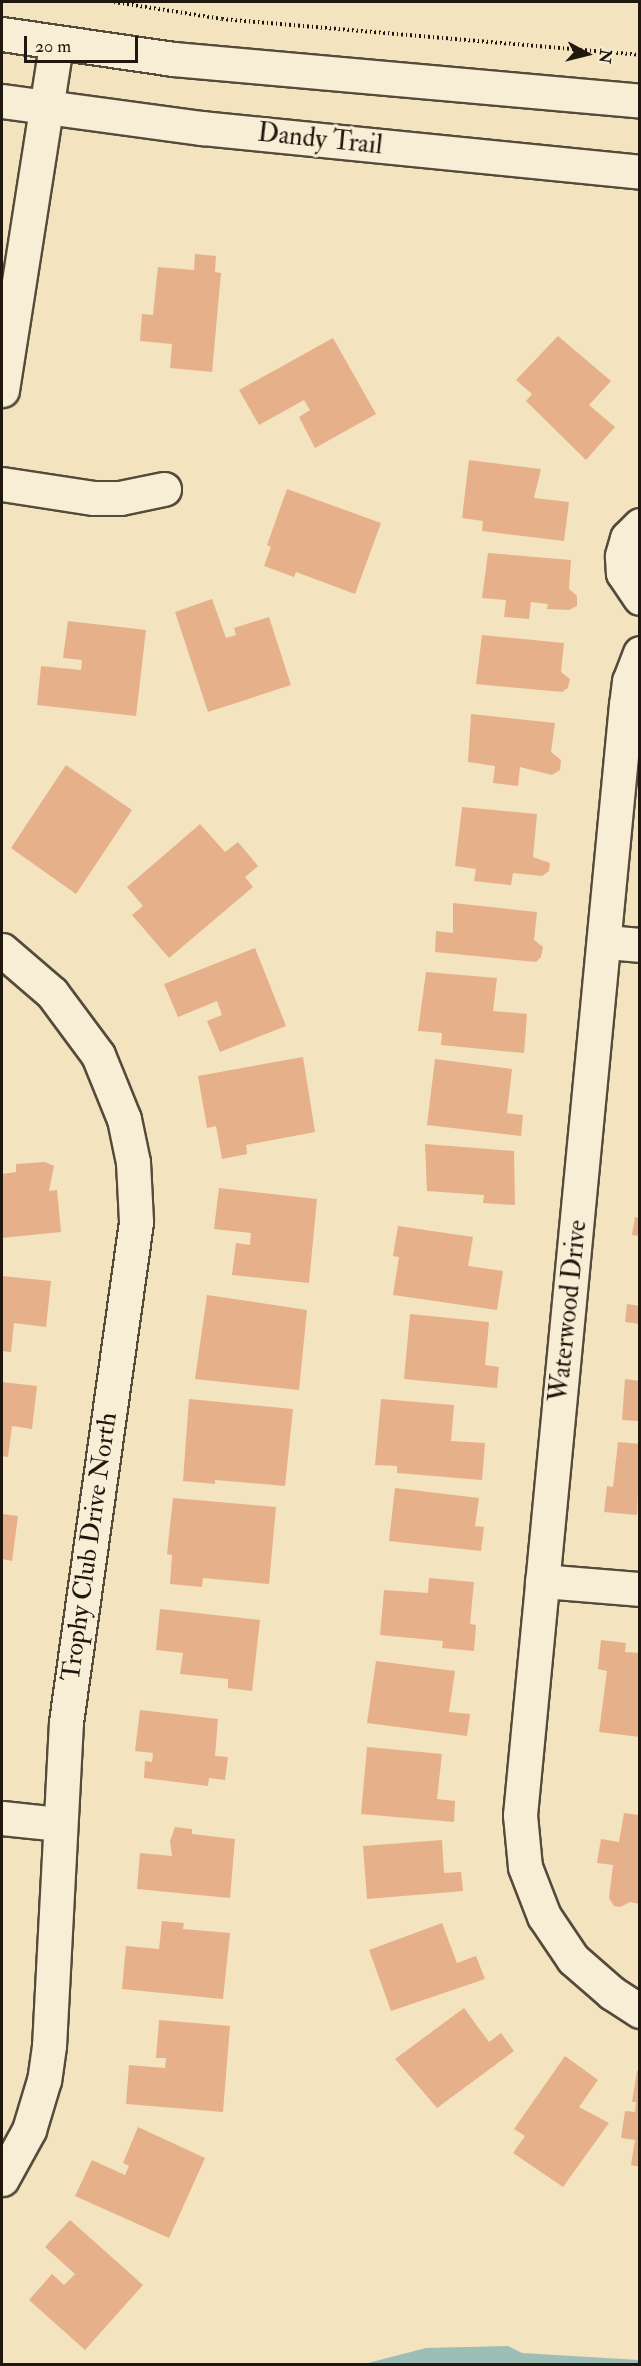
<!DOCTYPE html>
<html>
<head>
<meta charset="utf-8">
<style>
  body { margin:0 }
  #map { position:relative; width:641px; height:2366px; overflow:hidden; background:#f4e3bf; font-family:"IM FELL Double Pica",serif }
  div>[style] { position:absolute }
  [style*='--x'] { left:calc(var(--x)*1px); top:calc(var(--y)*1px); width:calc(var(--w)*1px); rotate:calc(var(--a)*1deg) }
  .water>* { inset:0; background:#9cbeb6 }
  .building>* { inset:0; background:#e6b08b }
  .path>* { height:4px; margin-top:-2px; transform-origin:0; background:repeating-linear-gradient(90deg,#20180f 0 1.5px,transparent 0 4.5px) }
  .roads { filter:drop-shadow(2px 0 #554b3b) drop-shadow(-2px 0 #554b3b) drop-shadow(0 2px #554b3b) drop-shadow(0 -2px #554b3b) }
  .minor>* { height:33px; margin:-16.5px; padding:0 16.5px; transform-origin:16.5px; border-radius:16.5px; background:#f8edd5 }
  .secondary>* { height:33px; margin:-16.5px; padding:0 16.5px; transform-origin:16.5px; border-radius:16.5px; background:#f8edd5 }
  span { translate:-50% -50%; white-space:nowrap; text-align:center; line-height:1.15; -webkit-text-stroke:6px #f8edd5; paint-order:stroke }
  .street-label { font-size:26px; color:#20180f }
  .frame { position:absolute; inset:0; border:3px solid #20180f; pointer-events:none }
  .north { position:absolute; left:557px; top:24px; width:60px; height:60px; -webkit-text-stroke:4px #f8edd5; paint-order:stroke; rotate:97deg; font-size:16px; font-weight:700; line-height:24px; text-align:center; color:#20180f }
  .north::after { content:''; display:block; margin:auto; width:21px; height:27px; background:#20180f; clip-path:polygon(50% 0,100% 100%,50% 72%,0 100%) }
  .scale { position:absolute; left:24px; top:36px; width:114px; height:27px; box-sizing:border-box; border:3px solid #20180f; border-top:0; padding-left:8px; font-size:18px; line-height:21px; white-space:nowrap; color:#20180f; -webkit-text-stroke:4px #f8edd5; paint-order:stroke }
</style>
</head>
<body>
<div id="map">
  <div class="water">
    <i style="clip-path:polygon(508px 2346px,522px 2353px,639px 2360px,639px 2364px,364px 2364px,426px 2348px)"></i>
  </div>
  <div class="building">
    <i style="clip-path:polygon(195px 254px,216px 256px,215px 272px,221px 273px,212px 372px,170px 368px,172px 344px,140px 341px,142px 314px,153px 315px,158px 267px,194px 270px)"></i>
    <i style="clip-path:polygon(558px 336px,611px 381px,589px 405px,615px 427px,586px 460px,526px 401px,532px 394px,516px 380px)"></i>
    <i style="clip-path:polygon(333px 338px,376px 414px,315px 448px,299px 417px,310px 410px,304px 400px,259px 425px,239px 390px)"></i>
    <i style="clip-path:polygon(469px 460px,541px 469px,534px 498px,569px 502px,564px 541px,482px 531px,483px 521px,462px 518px)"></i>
    <i style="clip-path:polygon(287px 489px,381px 523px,355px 594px,296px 572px,294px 577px,264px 566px,271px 547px,267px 545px)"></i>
    <i style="clip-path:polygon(488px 553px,571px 560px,569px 589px,577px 596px,577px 606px,569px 610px,547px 609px,548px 604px,531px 602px,529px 619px,504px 617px,506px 600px,482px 598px)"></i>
    <i style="clip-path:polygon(212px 599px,226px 638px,236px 635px,234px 628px,269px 617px,291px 685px,208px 712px,175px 612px)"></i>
    <i style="clip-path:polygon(68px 621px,146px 630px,136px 716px,37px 705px,41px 666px,81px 670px,82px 660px,63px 658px)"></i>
    <i style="clip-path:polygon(482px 635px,564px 643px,561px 672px,570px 679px,568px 688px,562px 692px,476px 684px)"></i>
    <i style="clip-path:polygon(471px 714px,555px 723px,551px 752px,561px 760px,560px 770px,552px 775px,520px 767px,518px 786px,493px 783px,495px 766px,468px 762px)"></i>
    <i style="clip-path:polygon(66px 765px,132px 810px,76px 894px,11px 848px)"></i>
    <i style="clip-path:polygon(462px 807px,537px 814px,533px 857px,550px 863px,549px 871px,542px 876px,513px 873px,511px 885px,474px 881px,476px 869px,455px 866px)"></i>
    <i style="clip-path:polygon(200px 824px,225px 852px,238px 842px,258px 866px,245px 877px,253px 887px,169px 958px,132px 915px,143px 906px,127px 887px)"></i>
    <i style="clip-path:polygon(453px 903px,537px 912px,534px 940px,543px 947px,541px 957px,536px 962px,435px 952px,436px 931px,453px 933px)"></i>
    <i style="clip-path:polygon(255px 948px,286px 1026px,220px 1052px,207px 1021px,222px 1015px,217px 1001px,178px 1017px,164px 984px)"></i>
    <i style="clip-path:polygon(426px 972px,497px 978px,493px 1011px,527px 1014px,524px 1053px,441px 1045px,442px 1033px,418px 1031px)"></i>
    <i style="clip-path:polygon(303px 1057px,315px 1132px,246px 1145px,247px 1154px,222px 1159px,216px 1126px,207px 1128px,198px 1076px)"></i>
    <i style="clip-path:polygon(435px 1059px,512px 1069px,507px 1113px,523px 1115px,521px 1136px,427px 1125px)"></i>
    <i style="clip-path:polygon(425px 1144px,514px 1151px,515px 1205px,483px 1203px,484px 1195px,427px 1191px)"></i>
    <i style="clip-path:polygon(45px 1162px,54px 1166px,49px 1191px,57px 1190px,61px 1232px,2px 1238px,2px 1174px,16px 1172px,16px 1164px)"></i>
    <i style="clip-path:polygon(219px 1188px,317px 1199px,309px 1283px,232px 1275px,236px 1243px,250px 1245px,251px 1233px,214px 1229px)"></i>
    <i style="clip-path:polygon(635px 1217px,640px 1218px,640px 1236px,632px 1235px)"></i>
    <i style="clip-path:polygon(398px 1226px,473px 1237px,468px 1266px,503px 1271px,497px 1310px,393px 1295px,399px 1257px,393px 1256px)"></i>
    <i style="clip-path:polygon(2px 1276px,51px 1281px,46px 1327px,14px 1323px,11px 1352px,2px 1351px)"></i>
    <i style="clip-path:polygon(207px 1295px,307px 1310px,299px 1390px,195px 1379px)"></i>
    <i style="clip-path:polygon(627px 1304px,640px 1306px,640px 1324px,625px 1322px)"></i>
    <i style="clip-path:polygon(410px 1314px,489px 1322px,485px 1365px,499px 1367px,497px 1388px,404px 1379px)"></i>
    <i style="clip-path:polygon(625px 1379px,640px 1381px,640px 1421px,622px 1420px)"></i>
    <i style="clip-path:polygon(2px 1382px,37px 1386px,32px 1429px,12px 1426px,8px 1457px,2px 1456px)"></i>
    <i style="clip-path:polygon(189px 1399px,293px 1409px,285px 1486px,215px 1480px,215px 1484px,183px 1481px)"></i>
    <i style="clip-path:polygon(381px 1399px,454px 1405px,451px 1441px,485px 1443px,482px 1480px,397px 1473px,397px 1466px,375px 1465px)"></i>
    <i style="clip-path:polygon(618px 1442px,640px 1444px,637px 1515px,604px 1512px,607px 1486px,613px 1487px)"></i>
    <i style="clip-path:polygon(395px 1488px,479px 1498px,475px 1526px,484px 1527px,481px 1551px,389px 1541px)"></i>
    <i style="clip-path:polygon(173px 1498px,276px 1507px,269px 1584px,203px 1578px,202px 1587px,170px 1584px,172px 1555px,167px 1554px)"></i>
    <i style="clip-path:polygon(2px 1514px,18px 1516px,12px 1561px,2px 1559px)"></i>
    <i style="clip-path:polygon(429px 1578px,474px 1582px,470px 1624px,476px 1625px,474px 1651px,442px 1648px,443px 1641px,380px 1635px,384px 1590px,428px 1593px)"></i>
    <i style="clip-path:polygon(160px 1609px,260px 1620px,252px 1691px,228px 1688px,228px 1679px,180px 1674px,183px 1653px,156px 1650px)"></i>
    <i style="clip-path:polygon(601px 1640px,626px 1643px,625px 1652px,640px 1653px,640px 1737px,599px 1732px,607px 1671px,598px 1669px)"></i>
    <i style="clip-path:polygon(376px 1661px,455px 1671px,449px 1712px,470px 1714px,467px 1736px,367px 1723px)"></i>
    <i style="clip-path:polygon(140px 1710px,218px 1719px,215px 1756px,228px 1757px,225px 1780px,209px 1778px,208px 1786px,144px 1778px,145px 1761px,152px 1762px,153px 1753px,135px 1751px)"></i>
    <i style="clip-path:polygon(367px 1747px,442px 1754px,437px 1799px,455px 1801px,454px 1822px,361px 1814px)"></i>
    <i style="clip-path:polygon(624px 1813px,640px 1815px,640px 1904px,630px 1902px,620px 1907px,614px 1906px,609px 1898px,613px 1865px,597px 1863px,601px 1839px,619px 1842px)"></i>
    <i style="clip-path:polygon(175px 1827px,192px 1829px,192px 1834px,235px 1839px,230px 1898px,137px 1889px,140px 1853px,172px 1856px,170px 1841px)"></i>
    <i style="clip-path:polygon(442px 1840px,444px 1873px,461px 1872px,463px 1891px,367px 1899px,363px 1846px)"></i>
    <i style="clip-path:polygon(162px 1921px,184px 1923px,183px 1929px,230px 1933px,223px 1999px,122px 1989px,126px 1946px,159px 1949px)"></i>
    <i style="clip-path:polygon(442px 1923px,457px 1963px,476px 1956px,485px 1979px,391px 2011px,369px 1950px)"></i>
    <i style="clip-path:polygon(464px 2008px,489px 2042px,501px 2033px,514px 2051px,437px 2108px,395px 2059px)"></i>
    <i style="clip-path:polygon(159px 2020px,230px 2026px,223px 2112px,126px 2104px,129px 2065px,165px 2068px,166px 2058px,156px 2058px)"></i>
    <i style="clip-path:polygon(565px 2056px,598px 2080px,579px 2107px,609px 2123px,563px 2187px,513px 2153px,525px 2136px,514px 2129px)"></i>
    <i style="clip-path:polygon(637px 2071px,640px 2071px,640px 2167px,631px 2165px,635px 2140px,621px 2138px,625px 2111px,635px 2112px,636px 2102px,632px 2102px)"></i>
    <i style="clip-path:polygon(138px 2127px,205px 2158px,169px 2238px,75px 2196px,92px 2160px,125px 2175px,129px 2166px,123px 2163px)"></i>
    <i style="clip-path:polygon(70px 2220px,143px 2285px,85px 2350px,29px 2300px,52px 2274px,64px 2285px,75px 2274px,45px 2247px)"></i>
  </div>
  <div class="path">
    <i style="--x:114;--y:2;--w:109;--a:8.9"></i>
    <i style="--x:222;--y:19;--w:420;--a:4.9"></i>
  </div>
  <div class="roads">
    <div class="minor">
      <i style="--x:2;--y:390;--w:349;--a:-81.1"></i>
      <i style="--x:2;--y:484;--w:93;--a:8.7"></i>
      <i style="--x:94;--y:498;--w:26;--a:0"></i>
      <i style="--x:120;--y:498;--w:45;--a:-11.6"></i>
      <i style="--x:640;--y:525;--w:18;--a:135"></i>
      <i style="--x:627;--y:538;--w:19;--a:106"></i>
      <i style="--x:622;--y:556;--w:17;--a:87"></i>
      <i style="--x:623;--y:573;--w:30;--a:56"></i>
      <i style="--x:640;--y:653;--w:30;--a:111"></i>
      <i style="--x:629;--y:681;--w:23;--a:97"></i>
      <i style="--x:626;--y:704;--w:1116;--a:95.45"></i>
      <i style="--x:520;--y:1815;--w:52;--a:84.5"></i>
      <i style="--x:525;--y:1867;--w:53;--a:68.8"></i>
      <i style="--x:544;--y:1916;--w:52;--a:56"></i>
      <i style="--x:573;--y:1959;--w:52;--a:41.1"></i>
      <i style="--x:612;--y:1993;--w:33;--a:33"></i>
      <i style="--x:606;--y:942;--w:34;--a:5"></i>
      <i style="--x:2;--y:950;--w:66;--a:40.7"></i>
      <i style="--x:52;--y:993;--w:77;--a:53.4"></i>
      <i style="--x:98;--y:1055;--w:69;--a:67.9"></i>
      <i style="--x:124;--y:1119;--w:44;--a:78.2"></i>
      <i style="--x:133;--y:1162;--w:60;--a:87.1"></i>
      <i style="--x:136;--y:1222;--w:505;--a:97.97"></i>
      <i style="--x:66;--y:1722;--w:324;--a:93"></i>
      <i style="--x:49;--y:2046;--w:34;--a:98"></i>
      <i style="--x:44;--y:2080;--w:52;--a:106.7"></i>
      <i style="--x:29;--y:2130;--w:56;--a:118.9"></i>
      <i style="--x:542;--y:1581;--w:98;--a:4.7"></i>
      <i style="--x:2;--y:1818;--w:56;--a:6.1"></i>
    </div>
    <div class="secondary">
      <i style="--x:2;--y:34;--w:173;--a:8.3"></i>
      <i style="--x:173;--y:59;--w:469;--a:5.1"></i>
      <i style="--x:2;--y:101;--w:202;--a:7.7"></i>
      <i style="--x:202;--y:128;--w:440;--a:5.7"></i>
    </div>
  </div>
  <div class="street-label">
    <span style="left:320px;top:140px;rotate:6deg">Dandy Trail</span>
    <span style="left:569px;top:1311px;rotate:-84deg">Waterwood Drive</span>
    <span style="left:90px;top:1547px;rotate:-82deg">Trophy Club Drive North</span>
  </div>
  <div class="frame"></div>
  <div class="north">N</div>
  <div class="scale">20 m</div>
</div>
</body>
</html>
